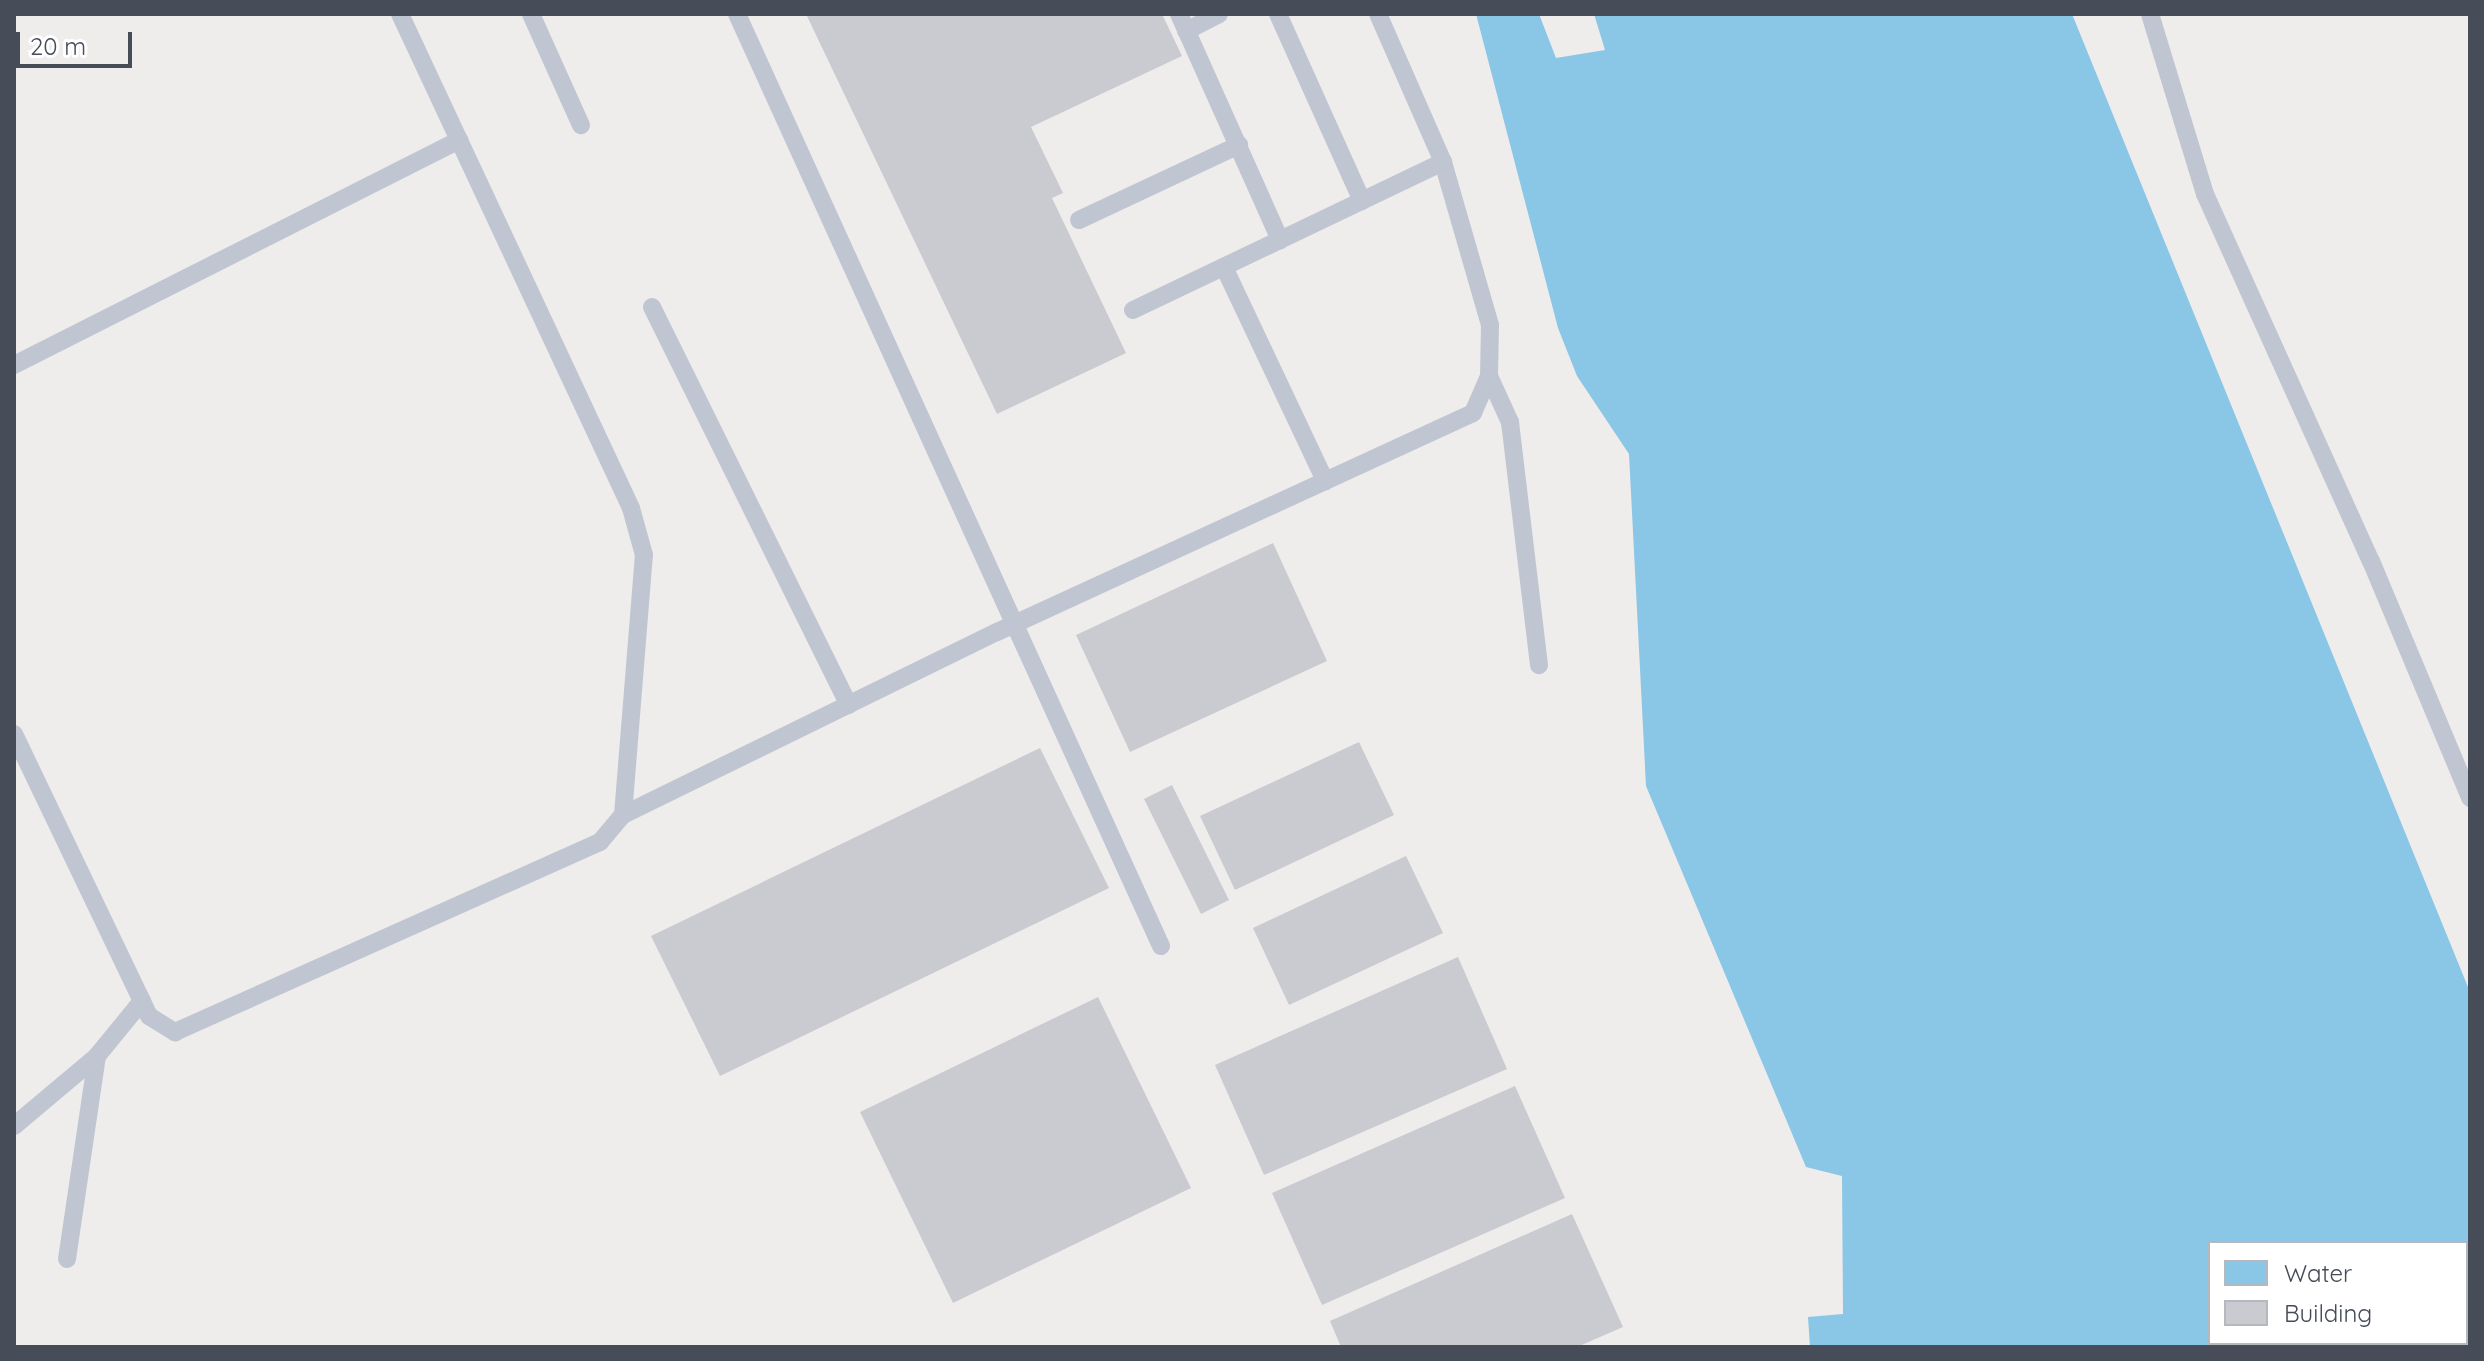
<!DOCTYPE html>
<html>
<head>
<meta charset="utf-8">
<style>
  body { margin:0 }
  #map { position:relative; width:2484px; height:1361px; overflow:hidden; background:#efecec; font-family:Quicksand,sans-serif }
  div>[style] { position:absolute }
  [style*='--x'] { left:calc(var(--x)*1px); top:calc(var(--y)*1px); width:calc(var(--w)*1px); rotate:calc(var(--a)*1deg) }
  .water>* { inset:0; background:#8ac6e6 }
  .building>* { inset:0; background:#cacad1 }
  .lane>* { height:18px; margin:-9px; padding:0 9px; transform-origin:9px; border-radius:9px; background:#c0c6d1 }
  span { translate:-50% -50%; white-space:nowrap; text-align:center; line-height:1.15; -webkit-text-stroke:7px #fff; paint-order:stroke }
  .frame { position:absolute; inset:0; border:16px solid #464d58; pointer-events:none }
  .legend { position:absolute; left:2208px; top:1241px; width:260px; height:104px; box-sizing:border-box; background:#fff; border:2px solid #b5b8bc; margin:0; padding:10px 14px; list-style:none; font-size:24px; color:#464d58 }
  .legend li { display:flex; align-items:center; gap:16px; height:40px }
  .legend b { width:40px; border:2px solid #b5b8bc }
  .scale { position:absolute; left:16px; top:32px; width:116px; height:36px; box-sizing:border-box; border:4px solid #464d58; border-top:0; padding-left:10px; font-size:24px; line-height:28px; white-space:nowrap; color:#464d58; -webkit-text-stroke:6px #fff; paint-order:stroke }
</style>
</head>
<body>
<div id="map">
  <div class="water">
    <i style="clip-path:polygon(evenodd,1476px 14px,1539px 14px,1556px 58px,1605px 50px,1594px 14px,2072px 14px,2470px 992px,2470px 1347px,1810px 1347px,1808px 1317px,1843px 1314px,1842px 1176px,1806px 1167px,1646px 786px,1629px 454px,1577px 376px,1558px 328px,1476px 14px,2210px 1243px,2466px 1243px,2466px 1343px,2210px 1343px,2210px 1243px)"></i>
  </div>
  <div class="building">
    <i style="clip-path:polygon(806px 14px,1162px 14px,1182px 56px,1031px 127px,1063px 193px,1052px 198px,1126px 353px,997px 414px)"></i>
    <i style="clip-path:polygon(1273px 543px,1327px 661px,1130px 752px,1076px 635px)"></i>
    <i style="clip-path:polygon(1359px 742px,1394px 815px,1235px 890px,1200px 816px)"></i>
    <i style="clip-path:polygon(1040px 748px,1109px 888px,720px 1076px,651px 936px)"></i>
    <i style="clip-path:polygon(1172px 785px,1229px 900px,1201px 914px,1144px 799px)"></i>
    <i style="clip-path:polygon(1406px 856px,1443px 933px,1289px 1005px,1253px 928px)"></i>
    <i style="clip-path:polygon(1458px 957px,1507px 1069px,1264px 1175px,1215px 1065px)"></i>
    <i style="clip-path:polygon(1098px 997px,1191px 1188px,953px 1303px,860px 1112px)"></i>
    <i style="clip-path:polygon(1515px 1086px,1565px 1198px,1322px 1305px,1272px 1193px)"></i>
    <i style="clip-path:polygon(1572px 1214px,1623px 1327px,1577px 1347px,1341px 1347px,1330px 1321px)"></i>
  </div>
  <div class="lane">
    <i style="--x:531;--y:14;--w:122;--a:65.8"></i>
    <i style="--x:737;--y:14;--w:1024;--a:65.54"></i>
    <i style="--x:1179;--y:14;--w:248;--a:65.9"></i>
    <i style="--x:1280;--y:240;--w:181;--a:-25.6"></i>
    <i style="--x:1278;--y:14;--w:205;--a:65.8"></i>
    <i style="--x:2150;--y:14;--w:188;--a:73"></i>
    <i style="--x:2205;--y:194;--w:403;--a:65.7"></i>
    <i style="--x:2371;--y:561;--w:257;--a:67.3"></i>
    <i style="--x:1186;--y:31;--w:37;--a:-27"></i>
    <i style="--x:1079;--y:220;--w:177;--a:-25.1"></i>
    <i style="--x:1224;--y:267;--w:237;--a:64.7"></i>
    <i style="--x:652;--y:307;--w:444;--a:63.7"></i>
    <i style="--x:1133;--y:310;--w:163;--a:-25.5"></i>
    <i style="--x:14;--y:365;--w:499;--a:-26.8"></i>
    <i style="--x:1489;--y:376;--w:51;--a:65.5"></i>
    <i style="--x:1510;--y:422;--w:245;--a:83.2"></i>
    <i style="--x:14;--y:734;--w:313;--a:64.4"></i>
    <i style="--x:149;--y:1016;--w:31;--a:32"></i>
    <i style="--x:175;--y:1032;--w:466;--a:-24.1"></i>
    <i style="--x:600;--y:842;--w:35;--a:-50"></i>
    <i style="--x:623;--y:815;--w:261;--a:-85.4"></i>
    <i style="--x:644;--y:555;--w:49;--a:-105.5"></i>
    <i style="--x:631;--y:508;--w:545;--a:-115.06"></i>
    <i style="--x:623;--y:815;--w:416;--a:-26.1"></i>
    <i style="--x:997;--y:632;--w:524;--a:-24.71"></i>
    <i style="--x:1473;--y:413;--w:40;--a:-66.6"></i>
    <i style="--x:1489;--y:376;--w:51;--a:-88.9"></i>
    <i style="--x:1490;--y:325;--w:170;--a:-106.1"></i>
    <i style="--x:1443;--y:162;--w:162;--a:-113.7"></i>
    <i style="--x:14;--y:1126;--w:109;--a:-40.1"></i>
    <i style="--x:97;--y:1056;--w:71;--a:-50.7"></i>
    <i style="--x:67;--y:1259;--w:205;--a:-81.6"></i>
  </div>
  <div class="frame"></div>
  <ul class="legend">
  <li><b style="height:22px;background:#8ac6e6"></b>Water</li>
  <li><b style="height:22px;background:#cacad1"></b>Building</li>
  </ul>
  <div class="scale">20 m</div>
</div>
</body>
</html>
